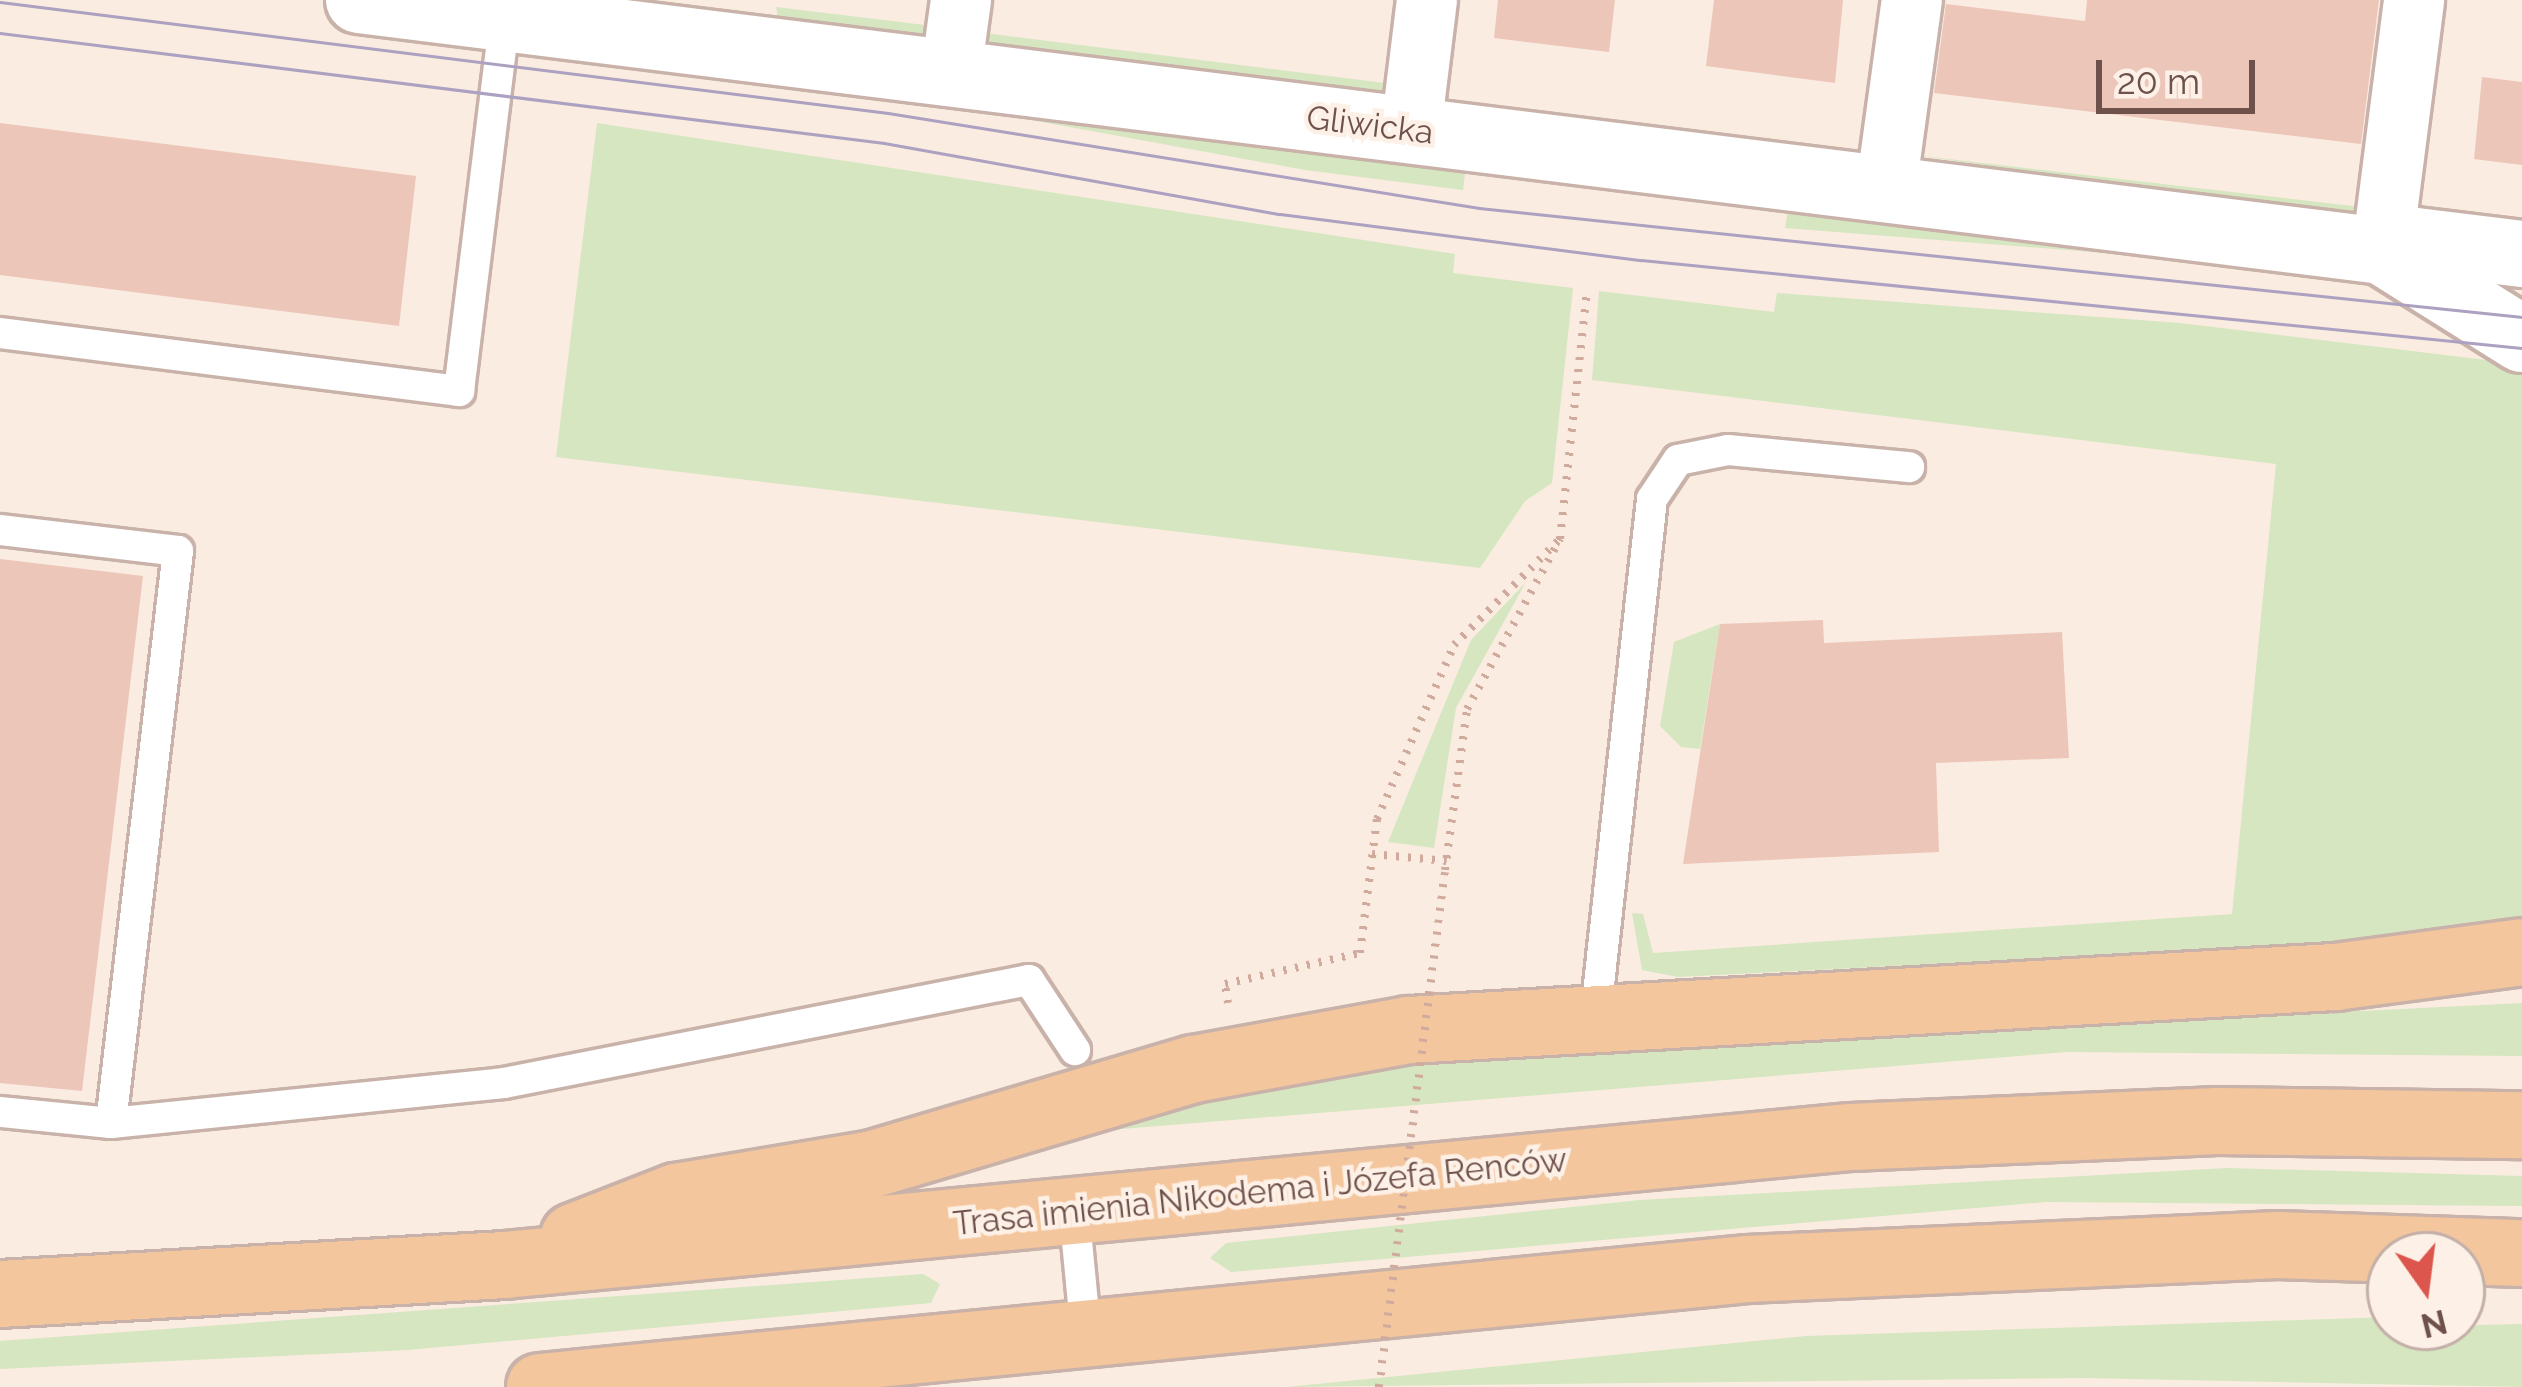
<!DOCTYPE html>
<html>
<head>
<meta charset="utf-8">
<style>
  body { margin:0 }
  #map { position:relative; width:2522px; height:1387px; overflow:hidden; background:#faece0; font-family:Raleway,sans-serif }
  div>[style] { position:absolute }
  [style*='--x'] { left:calc(var(--x)*1px); top:calc(var(--y)*1px); width:calc(var(--w)*1px); rotate:calc(var(--a)*1deg) }
  .green>* { inset:0; background:#d5e6c0 }
  .building>* { inset:0; background:#edc6ba }
  .path>* { height:8px; margin-top:-4px; transform-origin:0; background:repeating-linear-gradient(90deg,#d1aa9e 0 3px,transparent 0 12px) }
  .roads { filter:drop-shadow(3px 0 #c9b2a9) drop-shadow(-3px 0 #c9b2a9) drop-shadow(0 3px #c9b2a9) drop-shadow(0 -3px #c9b2a9) }
  .lane>* { height:30px; margin:-15px; padding:0 15px; transform-origin:15px; border-radius:15px; background:#fff }
  .street>* { height:60px; margin:-30px; padding:0 30px; transform-origin:30px; border-radius:30px; background:#fff }
  .secondary>* { height:66px; margin:-33px; padding:0 33px; transform-origin:33px; border-radius:33px; background:#fff }
  .primary>* { height:66px; margin:-33px; padding:0 33px; transform-origin:33px; border-radius:33px; background:#f4c69d }
  .tram>* { height:3px; margin:-1.5px; padding:0 1.5px; transform-origin:1.5px; border-radius:1.5px; background:#ada1c1 }
  .path-bridge>* { height:8px; margin-top:-4px; transform-origin:0; background:repeating-linear-gradient(90deg,#d1aa9e 0 3px,transparent 0 12px) }
  span { translate:-50% -50%; white-space:nowrap; text-align:center; line-height:1.15; -webkit-text-stroke:9px #fdf0e6; paint-order:stroke }
  .street-label { font-size:33px; color:#6e514a }
  .north { position:absolute; left:2366px; top:1231px; width:120px; height:120px; box-sizing:border-box; background:#fdf0e6; border:3px solid #c4b0a8; border-radius:50%; rotate:166deg; font-size:33px; font-weight:700; line-height:48px; text-align:center; color:#6e514a }
  .north::after { content:''; display:block; margin:auto; width:42px; height:54px; background:#dc564d; clip-path:polygon(50% 0,100% 100%,50% 72%,0 100%) }
  .scale { position:absolute; left:2096px; top:60px; width:159px; height:54px; box-sizing:border-box; border:6px solid #6e514a; border-top:0; padding-left:15px; font-size:36px; line-height:42px; white-space:nowrap; color:#6e514a; -webkit-text-stroke:9px #fdf0e6; paint-order:stroke }
</style>
</head>
<body>
<div id="map">
  <div class="green">
    <i style="clip-path:polygon(776px 7px,933px 26px,912px 40px,779px 23px)"></i>
    <i style="clip-path:polygon(977px 32px,1393px 84px,1378px 97px,993px 50px)"></i>
    <i style="clip-path:polygon(960px 107px,1466px 165px,1463px 190px,1305px 170px)"></i>
    <i style="clip-path:polygon(597px 123px,1455px 254px,1453px 273px,1573px 288px,1552px 483px,1525px 501px,1480px 568px,556px 457px)"></i>
    <i style="clip-path:polygon(1914px 155px,2361px 207px,2351px 217px)"></i>
    <i style="clip-path:polygon(1789px 205px,2182px 259px,1785px 228px)"></i>
    <i style="clip-path:polygon(1599px 291px,1774px 312px,1777px 293px,2180px 323px,2511px 363px,2522px 371px,2522px 934px,1678px 977px,1642px 970px,1632px 913px,1643px 914px,1653px 953px,2232px 914px,2276px 464px,1592px 380px)"></i>
    <i style="clip-path:polygon(1526px 582px,1456px 708px,1434px 848px,1388px 842px,1471px 640px)"></i>
    <i style="clip-path:polygon(1720px 624px,1700px 749px,1681px 747px,1660px 726px,1674px 642px)"></i>
    <i style="clip-path:polygon(2522px 1003px,2522px 1056px,2067px 1052px,1048px 1135px,1344px 1062px)"></i>
    <i style="clip-path:polygon(2227px 1168px,2522px 1176px,2522px 1206px,2046px 1202px,1231px 1272px,1210px 1258px,1226px 1243px,1640px 1200px)"></i>
    <i style="clip-path:polygon(923px 1274px,940px 1284px,931px 1303px,408px 1350px,0 1369px,0 1341px)"></i>
    <i style="clip-path:polygon(2390px 1317px,2390px 1327px,2522px 1324px,2522px 1387px,2085px 1378px,1286px 1387px,1806px 1336px)"></i>
  </div>
  <div class="building">
    <i style="clip-path:polygon(1498px 0,1615px 0,1609px 52px,1494px 38px)"></i>
    <i style="clip-path:polygon(1714px 0,1843px 0,1835px 83px,1706px 66px)"></i>
    <i style="clip-path:polygon(2087px 0,2379px 0,2361px 144px,1934px 93px,1946px 4px,2085px 21px)"></i>
    <i style="clip-path:polygon(2482px 77px,2522px 82px,2522px 165px,2474px 159px)"></i>
    <i style="clip-path:polygon(0 123px,416px 176px,399px 326px,0 275px)"></i>
    <i style="clip-path:polygon(0 559px,143px 576px,82px 1091px,0 1083px)"></i>
    <i style="clip-path:polygon(1823px 620px,1824px 643px,2062px 632px,2069px 758px,1936px 763px,1939px 852px,1683px 864px,1720px 624px)"></i>
  </div>
  <div class="path">
    <i style="--x:1372;--y:854;--w:75;--a:5.3"></i>
    <i style="--x:1445;--y:870;--w:162;--a:-82.2"></i>
    <i style="--x:1467;--y:709;--w:194;--a:-61.3"></i>
    <i style="--x:1560;--y:539;--w:250;--a:-83.8"></i>
    <i style="--x:1228;--y:1003;--w:19;--a:-99"></i>
    <i style="--x:1225;--y:984;--w:139;--a:-12.9"></i>
    <i style="--x:1360;--y:953;--w:135;--a:-82.8"></i>
    <i style="--x:1377;--y:819;--w:190;--a:-66.1"></i>
    <i style="--x:1454;--y:645;--w:150;--a:-45"></i>
  </div>
  <div class="roads">
    <div class="lane">
      <i style="--x:0;--y:333;--w:463;--a:7.2"></i>
      <i style="--x:459;--y:391;--w:376;--a:-83"></i>
      <i style="--x:0;--y:530;--w:179;--a:6.7"></i>
      <i style="--x:178;--y:551;--w:576;--a:96.68"></i>
      <i style="--x:111;--y:1123;--w:112;--a:-174.3"></i>
      <i style="--x:1596;--y:1012;--w:516;--a:-83.77"></i>
      <i style="--x:1652;--y:499;--w:47;--a:-56.3"></i>
      <i style="--x:1678;--y:460;--w:51;--a:-11.3"></i>
      <i style="--x:1728;--y:450;--w:182;--a:5.4"></i>
      <i style="--x:111;--y:1123;--w:395;--a:-5.8"></i>
      <i style="--x:504;--y:1083;--w:535;--a:-11.1"></i>
      <i style="--x:1029;--y:980;--w:84;--a:56.7"></i>
      <i style="--x:1074;--y:1210;--w:125;--a:84.5"></i>
    </div>
    <div class="street">
      <i style="--x:951;--y:73;--w:74;--a:-82.2"></i>
      <i style="--x:1411;--y:130;--w:131;--a:-83"></i>
      <i style="--x:1886;--y:189;--w:191;--a:-82.2"></i>
      <i style="--x:2382;--y:251;--w:253;--a:-82.7"></i>
    </div>
    <div class="secondary">
      <i style="--x:359;--y:0;--w:2039;--a:7.07"></i>
      <i style="--x:2382;--y:251;--w:35;--a:-16"></i>
      <i style="--x:2416;--y:241;--w:107;--a:7"></i>
      <i style="--x:2382;--y:251;--w:165;--a:32.2"></i>
    </div>
    <div class="primary">
      <i style="--x:574;--y:1237;--w:110;--a:-21.4"></i>
      <i style="--x:676;--y:1197;--w:200;--a:-9.5"></i>
      <i style="--x:873;--y:1164;--w:335;--a:-16.5"></i>
      <i style="--x:1194;--y:1069;--w:219;--a:-10.3"></i>
      <i style="--x:1409;--y:1030;--w:928;--a:-3.28"></i>
      <i style="--x:2335;--y:977;--w:189;--a:-7.6"></i>
      <i style="--x:0;--y:1294;--w:505;--a:-3.29"></i>
      <i style="--x:504;--y:1265;--w:1353;--a:-5.43"></i>
      <i style="--x:1851;--y:1137;--w:367;--a:-2.5"></i>
      <i style="--x:2218;--y:1121;--w:304;--a:0.8"></i>
      <i style="--x:540;--y:1387;--w:1213;--a:-5.58"></i>
      <i style="--x:1747;--y:1269;--w:531;--a:-2.59"></i>
      <i style="--x:2277;--y:1245;--w:245;--a:1.9"></i>
    </div>
  </div>
  <div class="tram">
    <i style="--x:0;--y:2;--w:895;--a:7.13"></i>
    <i style="--x:888;--y:113;--w:599;--a:9.13"></i>
    <i style="--x:1479;--y:208;--w:1049;--a:5.97"></i>
    <i style="--x:0;--y:33;--w:891;--a:7.09"></i>
    <i style="--x:884;--y:143;--w:402;--a:10.2"></i>
    <i style="--x:1280;--y:214;--w:364;--a:7.3"></i>
    <i style="--x:1641;--y:260;--w:885;--a:5.7"></i>
  </div>
  <div class="path-bridge">
    <i style="--x:1379;--y:1387;--w:521;--a:-82.72"></i>
  </div>
  <div class="street-label">
    <span style="left:1370px;top:125px;rotate:7deg">Gliwicka</span>
    <span style="left:1260px;top:1192px;rotate:-6deg">Trasa imienia Nikodema i Józefa Renców</span>
  </div>
  <div class="north">N</div>
  <div class="scale">20 m</div>
</div>
</body>
</html>
